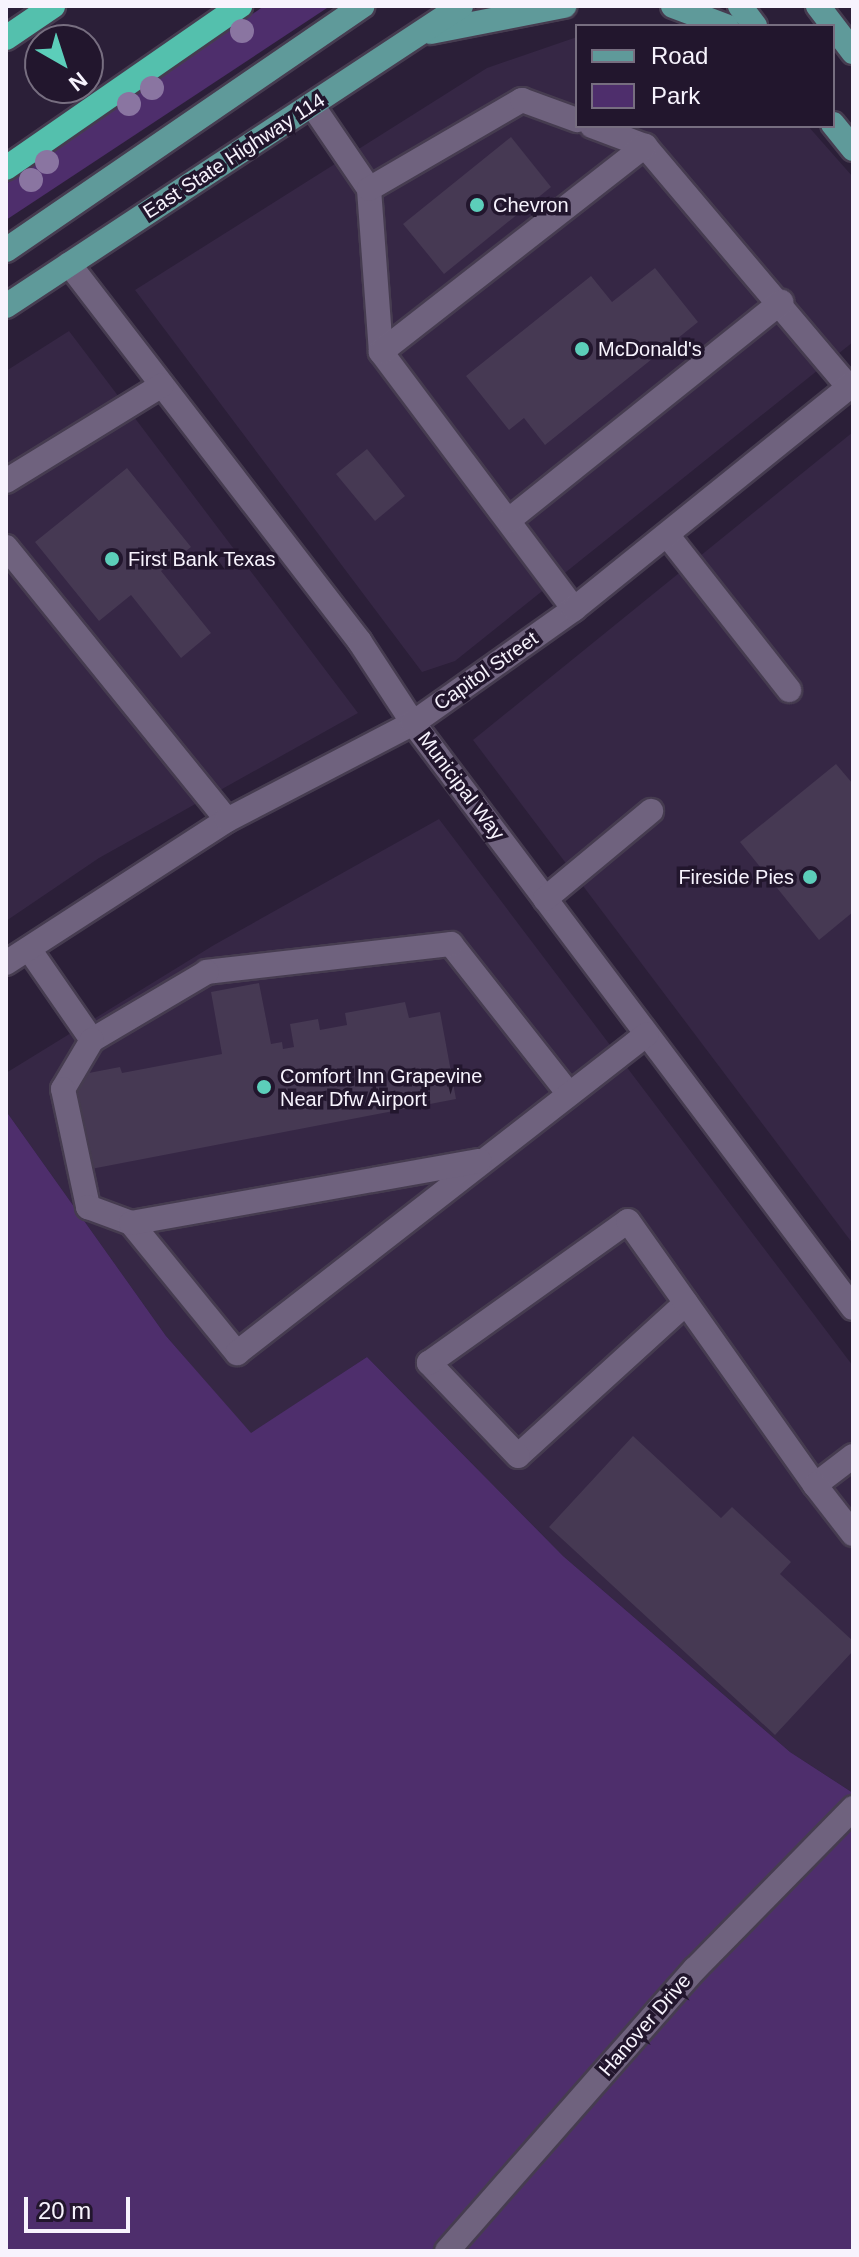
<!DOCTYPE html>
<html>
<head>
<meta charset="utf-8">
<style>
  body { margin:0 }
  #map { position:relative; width:859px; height:2257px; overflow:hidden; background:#2b1f38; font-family:Helvetica,sans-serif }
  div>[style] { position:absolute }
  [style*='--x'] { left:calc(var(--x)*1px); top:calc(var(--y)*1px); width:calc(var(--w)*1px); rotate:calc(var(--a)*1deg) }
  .built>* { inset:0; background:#362745 }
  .green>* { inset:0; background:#4e2e6c }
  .building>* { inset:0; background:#463953 }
  .roads { filter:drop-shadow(2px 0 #463c50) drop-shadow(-2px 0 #463c50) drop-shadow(0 2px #463c50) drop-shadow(0 -2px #463c50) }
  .minor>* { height:24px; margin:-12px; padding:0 12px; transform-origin:12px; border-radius:12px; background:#6f627e }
  .major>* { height:24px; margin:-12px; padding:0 12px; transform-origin:12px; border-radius:12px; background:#5f9a9a }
  .highway>* { height:24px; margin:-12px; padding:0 12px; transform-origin:12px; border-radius:12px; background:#54c0ad }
  .trees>* { width:24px; height:24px; margin:-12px; border-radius:50%; background:#8a75a1 }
  .dots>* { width:22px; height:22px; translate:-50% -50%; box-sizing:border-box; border:4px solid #22162d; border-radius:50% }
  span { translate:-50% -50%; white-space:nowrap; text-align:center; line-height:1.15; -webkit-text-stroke:7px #22162d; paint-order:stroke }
  .street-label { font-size:20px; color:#f7f3fd }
  .poi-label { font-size:20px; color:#f7f3fd }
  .left { translate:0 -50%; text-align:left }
  .right { translate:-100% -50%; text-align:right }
  .frame { position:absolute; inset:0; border:8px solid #f7f3fd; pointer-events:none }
  .legend { position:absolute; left:575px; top:24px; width:260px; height:104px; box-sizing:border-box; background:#22162d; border:2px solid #776e80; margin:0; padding:10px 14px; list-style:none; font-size:24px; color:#f7f3fd }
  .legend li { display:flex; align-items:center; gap:16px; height:40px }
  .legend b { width:40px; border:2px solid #776e80 }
  .north { position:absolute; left:24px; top:24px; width:80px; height:80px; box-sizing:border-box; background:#22162d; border:2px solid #776e80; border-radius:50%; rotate:141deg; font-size:22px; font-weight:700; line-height:32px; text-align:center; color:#f7f3fd }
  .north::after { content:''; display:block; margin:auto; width:28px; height:36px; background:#5cceba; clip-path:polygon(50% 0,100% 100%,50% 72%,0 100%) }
  .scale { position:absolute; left:24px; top:2197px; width:106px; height:36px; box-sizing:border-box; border:4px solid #f7f3fd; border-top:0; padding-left:10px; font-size:24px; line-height:28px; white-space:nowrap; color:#f7f3fd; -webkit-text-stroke:6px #22162d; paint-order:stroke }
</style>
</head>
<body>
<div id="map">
  <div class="built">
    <i style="clip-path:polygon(577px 37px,577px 126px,808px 126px,853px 177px,853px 342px,455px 661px,422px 672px,135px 290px,487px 68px)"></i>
    <i style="clip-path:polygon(69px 331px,358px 713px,99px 858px,6px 921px,6px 371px)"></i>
    <i style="clip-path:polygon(853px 432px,853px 1244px,473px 740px)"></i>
    <i style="clip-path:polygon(439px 819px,853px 1366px,853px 1793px,790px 1752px,563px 1556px,367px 1357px,251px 1434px,166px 1336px,6px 1111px,6px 1073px,214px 945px)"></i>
  </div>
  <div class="green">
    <i style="clip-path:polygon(264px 6px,330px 6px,6px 220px,6px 184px)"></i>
    <i style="clip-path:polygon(6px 1111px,166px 1336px,251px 1433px,367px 1357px,563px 1556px,790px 1752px,853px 1793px,853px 2251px,6px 2251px)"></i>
  </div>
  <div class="building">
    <i style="clip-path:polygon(511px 137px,551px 187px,444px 274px,403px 224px)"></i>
    <i style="clip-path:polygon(655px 268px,698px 322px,545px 445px,524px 418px,509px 430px,466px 376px,591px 276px,612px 302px)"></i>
    <i style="clip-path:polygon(367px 449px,405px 496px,375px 521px,336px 474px)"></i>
    <i style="clip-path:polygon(127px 468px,191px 547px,161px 571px,211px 633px,181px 658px,131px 595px,99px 621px,35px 542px)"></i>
    <i style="clip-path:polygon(836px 764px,853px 784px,853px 912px,819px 940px,740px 842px)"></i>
    <i style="clip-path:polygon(259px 983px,271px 1044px,282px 1042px,283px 1049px,294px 1047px,290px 1024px,318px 1019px,320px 1030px,347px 1025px,345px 1013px,405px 1002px,409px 1018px,440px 1012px,456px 1099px,91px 1169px,73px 1076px,120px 1067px,122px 1073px,222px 1054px,211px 992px)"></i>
    <i style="clip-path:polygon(633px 1436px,721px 1518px,732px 1507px,791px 1562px,780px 1574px,853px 1641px,853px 1651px,775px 1735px,549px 1527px)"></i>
  </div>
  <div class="roads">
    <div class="minor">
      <i style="--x:312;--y:105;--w:102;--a:55.8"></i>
      <i style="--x:369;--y:189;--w:163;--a:85.8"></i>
      <i style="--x:381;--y:352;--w:321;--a:53.1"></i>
      <i style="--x:592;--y:126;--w:57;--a:20.7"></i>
      <i style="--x:645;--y:146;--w:316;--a:49.8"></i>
      <i style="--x:369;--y:189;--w:177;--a:-30.2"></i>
      <i style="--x:522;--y:100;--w:59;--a:20"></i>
      <i style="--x:69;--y:264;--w:477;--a:52.4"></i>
      <i style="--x:360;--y:642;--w:97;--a:56.8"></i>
      <i style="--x:413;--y:723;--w:732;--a:53.05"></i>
      <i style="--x:381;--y:352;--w:335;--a:-38"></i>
      <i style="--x:6;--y:481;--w:183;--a:-31.6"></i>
      <i style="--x:509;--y:520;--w:349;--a:-38.7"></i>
      <i style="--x:668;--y:536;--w:196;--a:51.8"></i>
      <i style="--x:6;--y:547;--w:351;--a:51"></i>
      <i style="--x:545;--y:899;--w:138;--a:-39.7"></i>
      <i style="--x:29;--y:949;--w:111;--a:55.3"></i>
      <i style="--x:6;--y:963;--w:263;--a:-32.9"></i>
      <i style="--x:227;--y:820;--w:210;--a:-27.5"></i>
      <i style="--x:413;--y:723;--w:197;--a:-35.3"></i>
      <i style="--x:574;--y:609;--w:358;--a:-38.9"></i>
      <i style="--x:569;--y:1094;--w:191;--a:-128.2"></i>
      <i style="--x:451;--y:944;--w:246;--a:173.5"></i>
      <i style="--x:207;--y:972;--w:134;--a:149.4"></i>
      <i style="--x:92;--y:1040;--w:57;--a:120.6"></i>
      <i style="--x:63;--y:1089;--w:121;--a:78"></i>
      <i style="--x:88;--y:1207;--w:46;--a:20.4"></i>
      <i style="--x:131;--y:1223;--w:168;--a:50.8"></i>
      <i style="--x:237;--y:1353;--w:519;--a:-37.88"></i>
      <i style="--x:131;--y:1223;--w:354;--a:-10.1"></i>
      <i style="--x:686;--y:1303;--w:227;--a:137.7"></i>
      <i style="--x:518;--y:1456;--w:129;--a:-133.7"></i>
      <i style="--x:429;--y:1363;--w:244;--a:-35.5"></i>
      <i style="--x:628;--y:1221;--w:324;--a:54.7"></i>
      <i style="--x:815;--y:1485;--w:48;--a:-37.3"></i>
      <i style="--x:815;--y:1485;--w:62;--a:52.2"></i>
      <i style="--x:447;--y:2251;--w:376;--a:-48.7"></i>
      <i style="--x:695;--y:1969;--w:226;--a:-45.5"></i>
    </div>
    <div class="major">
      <i style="--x:673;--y:6;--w:57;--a:20.7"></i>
      <i style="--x:740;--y:6;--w:25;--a:53"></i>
      <i style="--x:818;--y:6;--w:58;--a:52.7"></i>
      <i style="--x:431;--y:32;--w:136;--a:-11.1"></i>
      <i style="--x:833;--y:124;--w:32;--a:51"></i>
      <i style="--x:6;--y:250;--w:432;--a:-34.4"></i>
      <i style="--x:6;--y:306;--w:545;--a:-33.4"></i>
    </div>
    <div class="highway">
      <i style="--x:6;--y:38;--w:57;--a:-34.2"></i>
      <i style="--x:6;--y:168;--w:285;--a:-34.7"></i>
    </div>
  </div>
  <div class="trees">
    <i style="left:242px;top:31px"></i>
    <i style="left:152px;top:88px"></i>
    <i style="left:129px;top:104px"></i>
    <i style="left:47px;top:162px"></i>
    <i style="left:31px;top:180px"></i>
  </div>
  <div class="dots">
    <i style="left:477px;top:205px;background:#5cceba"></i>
    <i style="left:582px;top:349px;background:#5cceba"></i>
    <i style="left:112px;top:559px;background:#5cceba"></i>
    <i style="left:810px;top:877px;background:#5cceba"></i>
    <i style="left:264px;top:1087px;background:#5cceba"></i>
  </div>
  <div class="street-label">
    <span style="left:234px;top:156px;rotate:-33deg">East State Highway 114</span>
    <span style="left:486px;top:671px;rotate:-35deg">Capitol Street</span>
    <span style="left:461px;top:786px;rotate:53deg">Municipal Way</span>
    <span style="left:645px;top:2025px;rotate:-49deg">Hanover Drive</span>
  </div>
  <div class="poi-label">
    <span class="left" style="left:493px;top:205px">Chevron</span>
    <span class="left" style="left:598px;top:349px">McDonald's</span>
    <span class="left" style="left:128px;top:559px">First Bank Texas</span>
    <span class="right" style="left:794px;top:877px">Fireside Pies</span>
    <span class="left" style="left:280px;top:1088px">Comfort Inn Grapevine<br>Near Dfw Airport</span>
  </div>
  <div class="frame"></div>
  <ul class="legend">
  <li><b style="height:10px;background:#5f9a9a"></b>Road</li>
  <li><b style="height:22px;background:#4e2e6c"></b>Park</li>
  </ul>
  <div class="north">N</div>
  <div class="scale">20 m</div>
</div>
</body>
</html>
